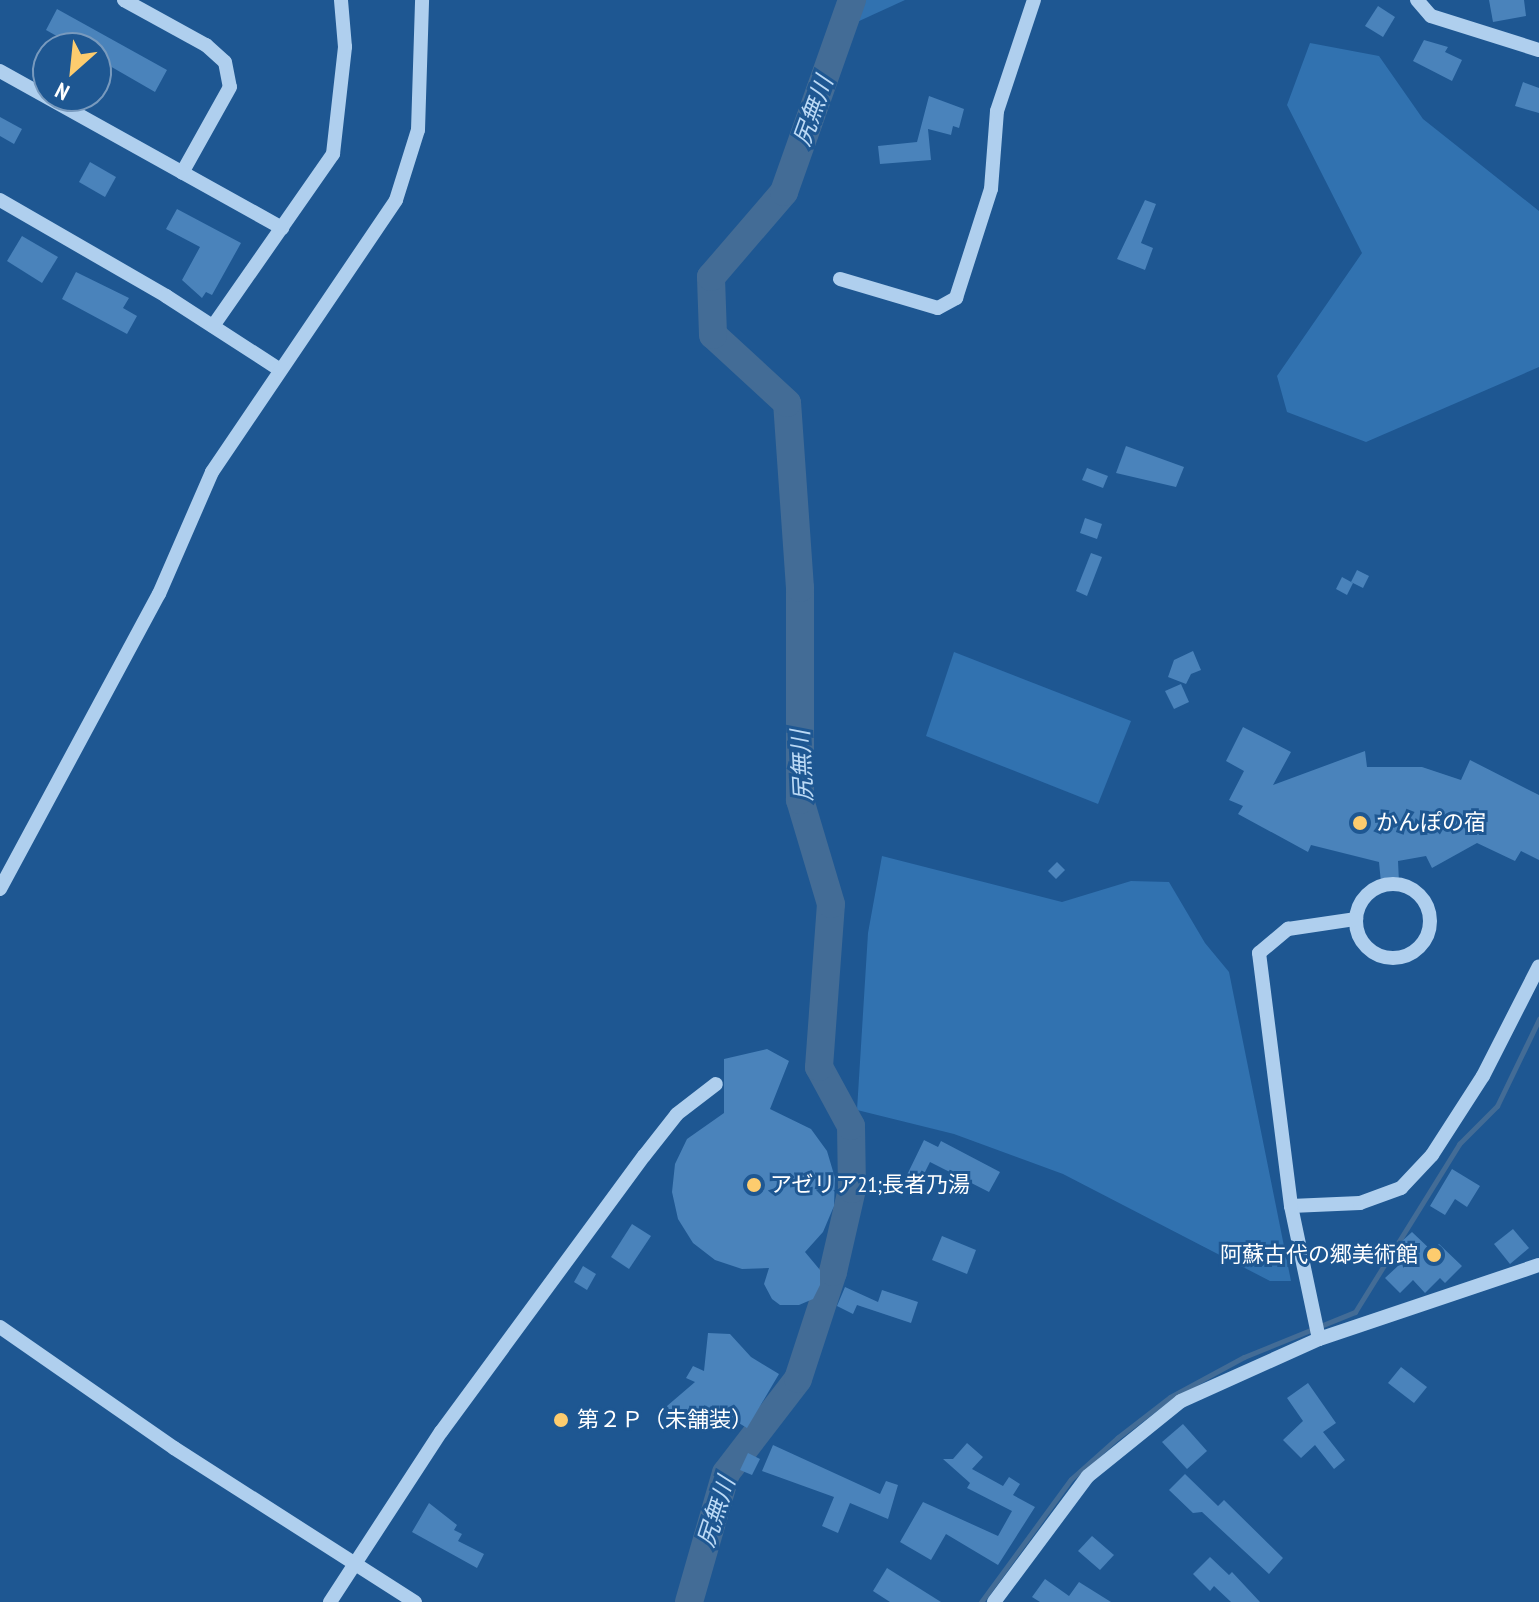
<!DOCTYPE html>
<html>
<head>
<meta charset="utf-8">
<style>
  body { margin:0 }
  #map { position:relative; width:1539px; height:1602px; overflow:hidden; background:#1e5792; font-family:"PT Sans Narrow","Noto Sans JP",sans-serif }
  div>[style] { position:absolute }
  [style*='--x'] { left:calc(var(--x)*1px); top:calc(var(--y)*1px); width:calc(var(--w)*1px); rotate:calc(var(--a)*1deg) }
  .green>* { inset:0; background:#3172b0 }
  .stream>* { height:5px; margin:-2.5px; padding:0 2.5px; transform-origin:2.5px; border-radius:2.5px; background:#436c96 }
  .river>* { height:28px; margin:-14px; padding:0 14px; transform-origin:14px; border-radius:14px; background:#436c96 }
  .building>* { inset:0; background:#4a83bb }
  .minor>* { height:14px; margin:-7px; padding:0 7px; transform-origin:7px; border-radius:7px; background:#afcfee }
  .minor>.ring { margin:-7px; padding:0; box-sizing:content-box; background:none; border:14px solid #afcfee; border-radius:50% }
  .dots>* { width:22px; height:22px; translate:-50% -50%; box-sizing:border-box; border:4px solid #1e5792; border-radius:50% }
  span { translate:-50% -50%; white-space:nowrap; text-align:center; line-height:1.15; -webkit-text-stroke:6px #1e5792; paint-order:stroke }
  .poi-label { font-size:22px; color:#fff }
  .left { translate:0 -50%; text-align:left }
  .right { translate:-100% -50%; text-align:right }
  .water-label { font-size:24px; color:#bbd9f5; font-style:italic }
  .north { position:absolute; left:32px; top:32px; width:80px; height:80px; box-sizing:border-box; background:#1e5792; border:2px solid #789abe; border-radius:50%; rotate:207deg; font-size:22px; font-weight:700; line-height:32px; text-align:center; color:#fff }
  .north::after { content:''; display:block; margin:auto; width:28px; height:36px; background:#fdcc6e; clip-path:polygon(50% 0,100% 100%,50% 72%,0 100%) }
</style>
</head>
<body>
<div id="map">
  <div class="green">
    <i style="clip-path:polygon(843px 0,905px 0,857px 22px)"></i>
    <i style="clip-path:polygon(1310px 43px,1379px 56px,1423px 119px,1539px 211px,1539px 367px,1366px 442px,1287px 412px,1277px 376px,1362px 253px,1287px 105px)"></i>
    <i style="clip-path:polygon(954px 652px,1131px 721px,1098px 804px,926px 736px)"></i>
    <i style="clip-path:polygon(882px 856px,1062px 902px,1131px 881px,1169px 882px,1205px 943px,1229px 972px,1291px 1281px,1270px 1281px,1063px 1174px,954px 1134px,857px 1110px,868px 933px)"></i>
  </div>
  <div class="stream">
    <i style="--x:981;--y:1602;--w:152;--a:-53.8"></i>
    <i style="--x:1071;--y:1479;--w:62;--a:-41.7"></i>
    <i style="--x:1117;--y:1438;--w:67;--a:-37.7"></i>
    <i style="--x:1170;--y:1397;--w:84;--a:-28.4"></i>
    <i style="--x:1244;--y:1357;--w:120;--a:-22.1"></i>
    <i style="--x:1355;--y:1312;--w:198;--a:-58.2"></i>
    <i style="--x:1459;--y:1144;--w:54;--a:-45"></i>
    <i style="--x:1497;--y:1106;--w:97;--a:-64.2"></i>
  </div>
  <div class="river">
    <i style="--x:689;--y:1602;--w:134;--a:-74"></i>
    <i style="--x:726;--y:1473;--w:118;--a:-52.5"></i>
    <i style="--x:798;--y:1379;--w:113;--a:-71.9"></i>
    <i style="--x:833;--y:1272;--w:85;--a:-77.1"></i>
    <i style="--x:852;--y:1189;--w:63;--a:-90.9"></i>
    <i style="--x:851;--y:1126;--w:67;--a:-118.5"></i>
    <i style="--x:819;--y:1067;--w:163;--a:-85.8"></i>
    <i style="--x:831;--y:904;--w:109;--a:-106.6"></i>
    <i style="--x:800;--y:800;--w:212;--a:-90"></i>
    <i style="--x:800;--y:588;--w:185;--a:-94"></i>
    <i style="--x:787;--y:403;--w:100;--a:-137.4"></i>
    <i style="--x:713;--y:335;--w:58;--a:-92"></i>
    <i style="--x:711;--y:277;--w:112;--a:-49.3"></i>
    <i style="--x:784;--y:192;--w:204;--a:-70.5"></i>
  </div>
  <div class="building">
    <i style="clip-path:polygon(1489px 0,1524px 0,1526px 16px,1493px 22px)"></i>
    <i style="clip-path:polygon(1378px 6px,1395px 17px,1383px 37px,1365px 26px)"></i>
    <i style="clip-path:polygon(57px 9px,167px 70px,155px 92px,96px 58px,96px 48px,78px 48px,46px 30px)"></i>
    <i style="clip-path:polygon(1424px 40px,1448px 47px,1445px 52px,1462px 60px,1452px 81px,1413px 61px)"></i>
    <i style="clip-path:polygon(1523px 82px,1539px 88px,1539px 113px,1515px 106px)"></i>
    <i style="clip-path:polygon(929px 96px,964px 109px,959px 128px,953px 126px,951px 135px,928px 129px,931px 160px,880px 164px,878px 146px,917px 142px)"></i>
    <i style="clip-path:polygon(0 117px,22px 129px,14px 144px,0 136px)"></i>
    <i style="clip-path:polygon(90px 162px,116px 177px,105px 197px,79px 182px)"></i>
    <i style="clip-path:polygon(1145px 200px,1156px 204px,1141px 243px,1153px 248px,1145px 270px,1117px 259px)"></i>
    <i style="clip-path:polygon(177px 209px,241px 243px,212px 295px,206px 292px,202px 298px,182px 280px,200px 247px,166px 229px)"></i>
    <i style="clip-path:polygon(22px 236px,58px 257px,42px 283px,7px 261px)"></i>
    <i style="clip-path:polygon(76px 272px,129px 298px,123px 308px,137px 316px,127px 334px,62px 299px)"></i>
    <i style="clip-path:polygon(1126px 446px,1184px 467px,1176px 487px,1116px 473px)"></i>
    <i style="clip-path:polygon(1087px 468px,1108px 476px,1103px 488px,1082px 480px)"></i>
    <i style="clip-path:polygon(1085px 518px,1102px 524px,1097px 539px,1080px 533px)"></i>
    <i style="clip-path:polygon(1091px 553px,1102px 557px,1087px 596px,1076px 591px)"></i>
    <i style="clip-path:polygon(1357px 570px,1369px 576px,1363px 588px,1351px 582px)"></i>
    <i style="clip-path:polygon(1342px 577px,1353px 583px,1347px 595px,1336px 589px)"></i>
    <i style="clip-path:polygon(1193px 651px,1201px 670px,1191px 674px,1186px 684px,1168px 677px,1174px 660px)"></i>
    <i style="clip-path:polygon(1181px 684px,1189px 702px,1174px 709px,1165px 691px)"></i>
    <i style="clip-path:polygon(1243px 727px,1291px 752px,1273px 785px,1365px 751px,1367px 767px,1422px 767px,1461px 780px,1470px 760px,1539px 795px,1539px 860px,1521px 851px,1515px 861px,1477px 843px,1432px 868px,1426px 856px,1398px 861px,1399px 882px,1381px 883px,1379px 862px,1311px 845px,1308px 852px,1238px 814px,1243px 806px,1229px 800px,1244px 771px,1226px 761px)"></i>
    <i style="clip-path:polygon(1057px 862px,1065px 870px,1056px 879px,1048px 871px)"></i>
    <i style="clip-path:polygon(767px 1049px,789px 1061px,770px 1109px,811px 1129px,827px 1151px,835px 1178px,834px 1206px,823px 1232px,805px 1252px,820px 1270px,820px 1285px,813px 1299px,799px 1305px,780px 1305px,772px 1299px,764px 1284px,769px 1268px,742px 1269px,715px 1260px,693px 1243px,678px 1219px,672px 1192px,675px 1164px,687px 1139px,724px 1113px,724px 1059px)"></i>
    <i style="clip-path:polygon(924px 1140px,938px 1147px,941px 1141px,1000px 1172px,989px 1192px,930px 1162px,919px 1184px,906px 1177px)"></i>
    <i style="clip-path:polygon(1452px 1169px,1480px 1186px,1467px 1207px,1455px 1199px,1445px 1215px,1430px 1206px)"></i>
    <i style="clip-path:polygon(632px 1224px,651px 1236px,629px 1269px,611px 1257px)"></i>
    <i style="clip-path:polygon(1513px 1229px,1529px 1248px,1510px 1264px,1494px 1244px)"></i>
    <i style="clip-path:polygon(1412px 1232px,1432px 1251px,1439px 1244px,1462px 1266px,1445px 1283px,1440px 1278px,1425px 1293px,1413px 1280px,1400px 1293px,1385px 1278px,1399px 1265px,1395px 1260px,1407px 1249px,1401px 1242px)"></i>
    <i style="clip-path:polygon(942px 1236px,976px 1250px,967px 1274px,932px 1260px)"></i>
    <i style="clip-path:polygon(583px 1266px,596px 1274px,587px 1290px,574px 1282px)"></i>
    <i style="clip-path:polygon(845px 1287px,878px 1302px,882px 1290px,918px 1302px,911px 1323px,857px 1305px,853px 1314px,837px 1306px)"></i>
    <i style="clip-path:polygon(708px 1333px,730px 1334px,751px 1357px,779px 1374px,747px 1428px,719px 1411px,677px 1426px,667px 1406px,695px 1382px,686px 1378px,693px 1366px,704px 1371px)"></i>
    <i style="clip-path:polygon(1401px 1367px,1427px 1387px,1414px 1403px,1388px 1383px)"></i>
    <i style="clip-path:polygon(1308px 1383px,1336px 1423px,1323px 1432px,1345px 1460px,1334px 1469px,1315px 1445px,1301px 1458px,1283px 1440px,1303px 1421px,1287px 1398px)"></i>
    <i style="clip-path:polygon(1183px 1424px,1207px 1451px,1187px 1469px,1162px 1442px)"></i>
    <i style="clip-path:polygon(967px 1443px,983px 1457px,972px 1469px,1003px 1486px,1009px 1477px,1020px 1484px,1013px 1495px,1035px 1507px,998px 1565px,946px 1534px,931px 1560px,900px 1542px,923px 1502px,998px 1536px,1012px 1511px,967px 1488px,970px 1483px,943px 1459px,953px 1459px)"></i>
    <i style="clip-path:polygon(773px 1445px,880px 1494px,886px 1481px,898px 1485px,888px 1519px,850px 1503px,838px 1533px,822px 1526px,834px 1497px,762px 1471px)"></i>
    <i style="clip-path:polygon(748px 1453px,760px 1459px,752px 1475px,740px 1470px)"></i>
    <i style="clip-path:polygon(1185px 1474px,1218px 1506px,1224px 1500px,1283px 1558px,1269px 1574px,1202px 1512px,1193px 1513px,1169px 1490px)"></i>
    <i style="clip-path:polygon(429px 1503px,457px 1525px,454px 1530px,462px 1534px,458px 1541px,484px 1554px,477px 1568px,412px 1532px)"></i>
    <i style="clip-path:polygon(1092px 1536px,1114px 1555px,1100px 1570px,1078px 1551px)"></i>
    <i style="clip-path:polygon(1210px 1557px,1229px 1575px,1232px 1572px,1260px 1602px,1231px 1602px,1214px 1586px,1210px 1591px,1193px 1574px)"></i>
    <i style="clip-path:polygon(887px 1568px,941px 1602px,890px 1602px,873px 1591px)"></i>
    <i style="clip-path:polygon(1045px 1579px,1069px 1596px,1079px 1582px,1111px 1602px,1040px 1602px,1032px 1597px)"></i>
  </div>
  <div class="minor">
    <i style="--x:124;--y:0;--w:94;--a:28.8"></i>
    <i style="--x:206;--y:45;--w:25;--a:42"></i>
    <i style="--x:225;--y:62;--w:25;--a:79"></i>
    <i style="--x:230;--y:87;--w:98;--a:119.2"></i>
    <i style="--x:1417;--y:0;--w:21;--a:49"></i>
    <i style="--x:1431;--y:16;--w:113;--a:17.5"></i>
    <i style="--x:0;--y:71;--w:323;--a:29.1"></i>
    <i style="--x:0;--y:200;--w:192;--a:30"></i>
    <i style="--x:166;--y:296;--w:135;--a:32.9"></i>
    <i style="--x:840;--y:279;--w:102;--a:16.5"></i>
    <i style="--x:938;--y:308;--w:21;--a:-29"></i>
    <i style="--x:956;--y:298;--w:114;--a:-72.2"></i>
    <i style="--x:991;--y:189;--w:78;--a:-85.6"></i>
    <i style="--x:997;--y:111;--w:117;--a:-71.6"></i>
    <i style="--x:213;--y:326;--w:210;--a:-55.1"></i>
    <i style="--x:333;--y:154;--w:108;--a:-83.6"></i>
    <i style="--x:345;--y:47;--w:47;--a:-94.9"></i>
    <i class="ring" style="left:1356px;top:884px;width:60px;height:60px"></i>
    <i style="--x:0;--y:889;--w:335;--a:-61.7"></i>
    <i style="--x:159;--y:594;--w:133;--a:-66.5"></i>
    <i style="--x:212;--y:472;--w:328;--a:-55.9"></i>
    <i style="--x:396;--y:200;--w:73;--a:-72.6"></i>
    <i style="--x:418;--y:130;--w:130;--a:-88.2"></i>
    <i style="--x:1291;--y:1206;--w:69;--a:-2.5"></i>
    <i style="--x:1360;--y:1203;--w:44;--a:-20.1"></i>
    <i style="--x:1401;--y:1188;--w:45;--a:-46.8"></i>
    <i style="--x:1432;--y:1155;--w:94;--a:-57.2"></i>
    <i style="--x:1483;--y:1076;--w:123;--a:-63"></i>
    <i style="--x:0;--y:1327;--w:212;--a:34.8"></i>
    <i style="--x:174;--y:1448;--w:286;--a:32.6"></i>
    <i style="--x:1319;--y:1339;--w:136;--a:-101.9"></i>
    <i style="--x:1291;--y:1206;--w:255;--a:-97.2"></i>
    <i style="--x:1259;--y:953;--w:38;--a:-40"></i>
    <i style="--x:1288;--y:929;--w:69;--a:-8.4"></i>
    <i style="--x:330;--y:1602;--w:203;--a:-56.9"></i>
    <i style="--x:441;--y:1432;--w:343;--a:-53.7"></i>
    <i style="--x:644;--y:1156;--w:53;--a:-51.8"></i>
    <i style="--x:677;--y:1114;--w:49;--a:-37.6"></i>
    <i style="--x:994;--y:1602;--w:157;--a:-53.3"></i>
    <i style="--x:1088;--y:1476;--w:119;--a:-38.9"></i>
    <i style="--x:1181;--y:1401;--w:151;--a:-24.2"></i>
    <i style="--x:1319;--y:1339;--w:232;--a:-18.6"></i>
  </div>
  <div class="dots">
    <i style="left:1360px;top:823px;background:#fdcc6e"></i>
    <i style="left:754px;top:1185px;background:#fdcc6e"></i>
    <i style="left:1434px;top:1255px;background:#fdcc6e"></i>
    <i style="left:561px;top:1420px;background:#fdcc6e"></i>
  </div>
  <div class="poi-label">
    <span class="left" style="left:1376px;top:823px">かんぽの宿</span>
    <span class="left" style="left:770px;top:1185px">アゼリア21;長者乃湯</span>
    <span class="right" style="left:1418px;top:1255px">阿蘇古代の郷美術館</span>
    <span class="left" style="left:577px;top:1420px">第２Ｐ（未舗装）</span>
  </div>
  <div class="water-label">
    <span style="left:813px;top:111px;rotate:-70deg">尻無川</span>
    <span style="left:802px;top:766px;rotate:-93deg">尻無川</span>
    <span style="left:716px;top:1512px;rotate:-72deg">尻無川</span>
  </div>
  <div class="north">N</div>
</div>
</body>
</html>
